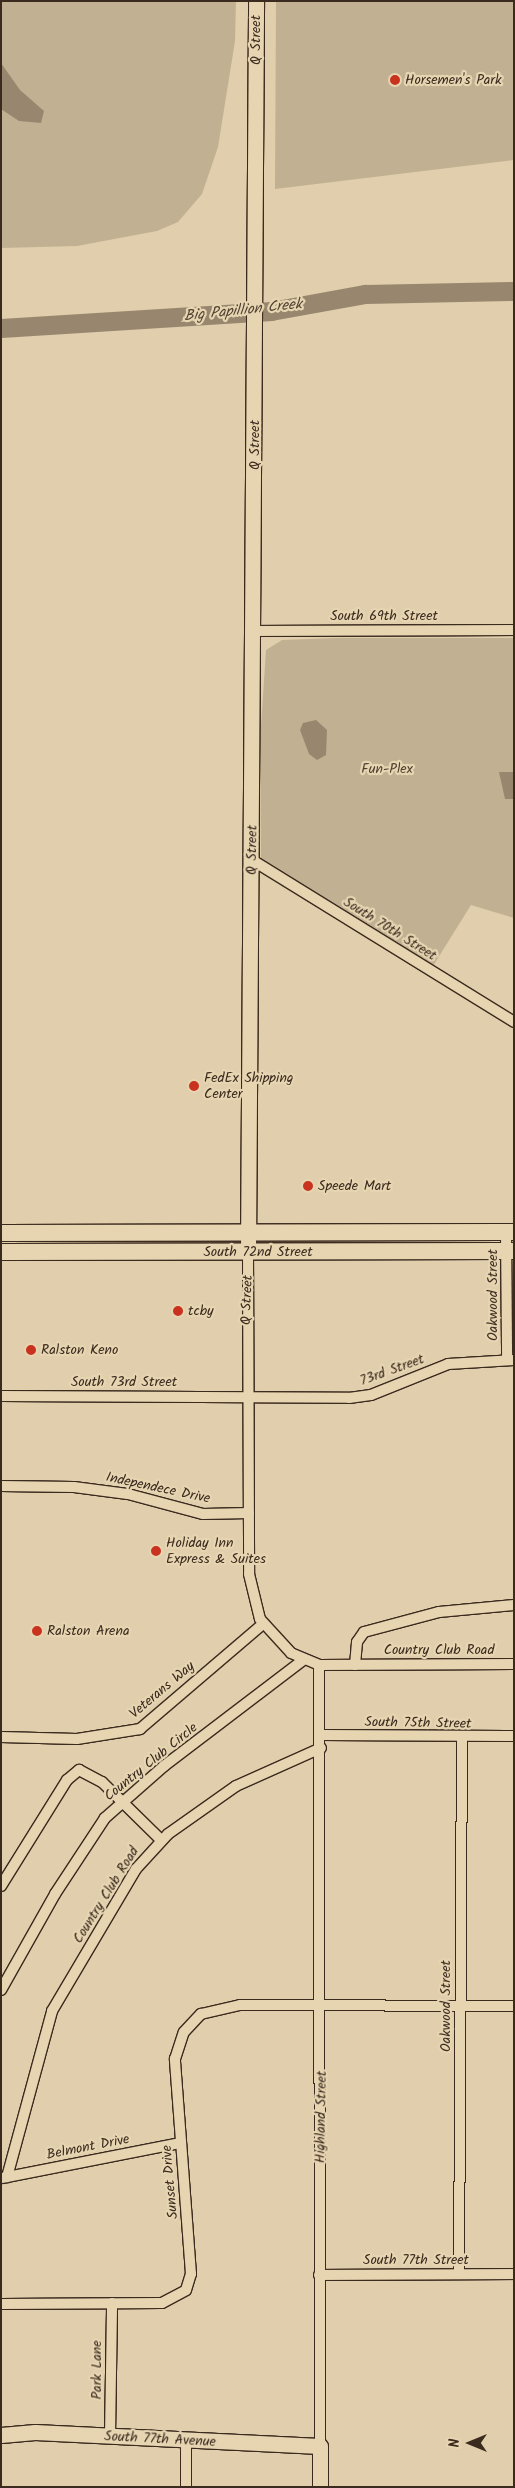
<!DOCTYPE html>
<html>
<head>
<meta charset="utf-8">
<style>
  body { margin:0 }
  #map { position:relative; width:515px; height:2488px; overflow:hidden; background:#e0ceac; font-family:Kalam,sans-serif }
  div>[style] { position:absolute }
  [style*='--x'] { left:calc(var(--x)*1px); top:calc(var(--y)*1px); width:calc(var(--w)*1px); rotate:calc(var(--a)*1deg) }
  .green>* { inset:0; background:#c2b092 }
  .water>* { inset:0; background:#98876e }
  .river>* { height:19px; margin:-9.5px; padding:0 9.5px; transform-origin:9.5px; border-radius:9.5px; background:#98876e }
  .roads { filter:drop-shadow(1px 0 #3b2a1e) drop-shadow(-1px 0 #3b2a1e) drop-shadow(0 1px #3b2a1e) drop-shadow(0 -1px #3b2a1e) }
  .street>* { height:10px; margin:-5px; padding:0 5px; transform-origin:5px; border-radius:5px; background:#e7d5b2 }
  .secondary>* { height:15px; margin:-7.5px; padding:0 7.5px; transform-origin:7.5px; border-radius:7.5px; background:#e7d5b2 }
  .primary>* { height:16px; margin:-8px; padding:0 8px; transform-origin:8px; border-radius:8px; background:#e7d5b2 }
  .dots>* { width:14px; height:14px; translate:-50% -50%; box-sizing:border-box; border:2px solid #e7d5b2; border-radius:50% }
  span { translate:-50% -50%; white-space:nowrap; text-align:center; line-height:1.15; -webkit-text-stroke:4.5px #e7d5b2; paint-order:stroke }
  .street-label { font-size:14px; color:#3b2a1e }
  .poi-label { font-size:14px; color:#3b2a1e }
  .left { translate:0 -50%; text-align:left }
  .park-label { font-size:14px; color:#4f3e2f }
  .water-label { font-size:15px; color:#524132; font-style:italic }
  .frame { position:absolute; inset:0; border:2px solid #3b2a1e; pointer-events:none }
  .north { position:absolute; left:445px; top:2418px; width:50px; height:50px; -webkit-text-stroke:4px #e7d5b2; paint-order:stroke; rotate:270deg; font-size:14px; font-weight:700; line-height:20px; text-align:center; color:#3b2a1e }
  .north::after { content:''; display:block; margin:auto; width:18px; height:22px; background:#3b2a1e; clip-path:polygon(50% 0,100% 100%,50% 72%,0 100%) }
</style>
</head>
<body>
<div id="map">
  <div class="green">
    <i style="clip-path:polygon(1px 1px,236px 1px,235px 41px,218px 147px,202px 194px,178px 222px,157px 231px,77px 246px,1px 248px)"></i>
    <i style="clip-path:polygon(276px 1px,514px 1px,514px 160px,275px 189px)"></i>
    <i style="clip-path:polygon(336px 638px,514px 638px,514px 918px,471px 905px,433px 966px,261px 860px,260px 742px,266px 650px,282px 640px)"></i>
  </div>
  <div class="water">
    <i style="clip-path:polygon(1px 63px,20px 90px,44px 111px,41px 123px,19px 121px,1px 109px)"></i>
    <i style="clip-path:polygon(316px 720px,327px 730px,326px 755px,317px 760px,309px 754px,300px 730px,303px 723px)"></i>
    <i style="clip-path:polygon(499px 772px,514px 772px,514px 799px,505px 799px)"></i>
  </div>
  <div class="river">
    <i style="--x:1;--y:328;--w:271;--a:-3.6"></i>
    <i style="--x:271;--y:311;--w:96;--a:-10.3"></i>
    <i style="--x:365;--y:294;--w:149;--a:-1.2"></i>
  </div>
  <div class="roads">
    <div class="street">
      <i style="--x:254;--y:631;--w:260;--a:-0.2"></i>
      <i style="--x:252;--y:860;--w:308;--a:31.7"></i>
      <i style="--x:506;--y:1232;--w:127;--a:89.5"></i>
      <i style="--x:248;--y:1252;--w:322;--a:89.8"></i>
      <i style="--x:249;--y:1574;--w:46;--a:76.3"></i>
      <i style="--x:260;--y:1619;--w:46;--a:47.6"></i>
      <i style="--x:291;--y:1653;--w:30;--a:23"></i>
      <i style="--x:319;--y:1665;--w:195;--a:-0.3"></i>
      <i style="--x:1;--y:1396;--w:348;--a:0.3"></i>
      <i style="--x:349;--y:1398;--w:22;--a:-8"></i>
      <i style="--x:371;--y:1395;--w:83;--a:-21.9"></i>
      <i style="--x:448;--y:1364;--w:66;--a:-3.5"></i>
      <i style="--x:1;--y:1486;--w:73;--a:0.8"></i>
      <i style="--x:74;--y:1487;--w:54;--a:7.4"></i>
      <i style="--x:128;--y:1494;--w:78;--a:14.9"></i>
      <i style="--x:203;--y:1514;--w:46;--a:-1.2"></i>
      <i style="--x:319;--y:1665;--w:781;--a:89.93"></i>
      <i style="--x:355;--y:1665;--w:23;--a:-85"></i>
      <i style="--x:357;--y:1642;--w:12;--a:-55"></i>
      <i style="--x:364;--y:1632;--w:78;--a:-14.9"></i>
      <i style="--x:439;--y:1612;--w:75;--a:-5.3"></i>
      <i style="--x:322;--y:1735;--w:192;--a:0.3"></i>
      <i style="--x:1;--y:1737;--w:76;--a:1.5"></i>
      <i style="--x:77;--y:1739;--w:64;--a:-9"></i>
      <i style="--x:140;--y:1729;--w:162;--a:-40.5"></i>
      <i style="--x:1;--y:1886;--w:125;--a:-58.1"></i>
      <i style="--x:67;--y:1780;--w:16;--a:-40"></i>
      <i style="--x:79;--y:1770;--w:26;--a:28"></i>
      <i style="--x:102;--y:1782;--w:83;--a:44.5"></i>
      <i style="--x:1;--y:1990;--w:110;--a:-60.6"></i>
      <i style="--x:55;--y:1894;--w:91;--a:-56.7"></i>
      <i style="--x:105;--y:1818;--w:79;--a:-41.4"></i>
      <i style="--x:164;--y:1766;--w:175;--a:-37.3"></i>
      <i style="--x:7;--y:2177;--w:172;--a:-74.8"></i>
      <i style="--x:52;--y:2011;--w:165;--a:-59.4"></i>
      <i style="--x:136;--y:1869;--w:47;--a:-47.6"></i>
      <i style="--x:168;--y:1834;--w:83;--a:-35.2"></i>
      <i style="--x:236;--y:1786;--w:93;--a:-24.1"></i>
      <i style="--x:2;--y:2178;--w:181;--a:-11.1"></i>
      <i style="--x:459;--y:2274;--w:537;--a:-89.68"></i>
      <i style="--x:319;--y:2275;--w:195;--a:-0.3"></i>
      <i style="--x:1;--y:2304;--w:161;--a:-0.4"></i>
      <i style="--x:162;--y:2303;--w:27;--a:-28"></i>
      <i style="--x:186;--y:2290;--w:17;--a:-73"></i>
      <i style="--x:191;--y:2274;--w:216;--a:-94.3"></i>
      <i style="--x:175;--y:2059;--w:28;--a:-72"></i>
      <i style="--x:184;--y:2032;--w:25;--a:-47"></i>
      <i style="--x:201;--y:2014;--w:40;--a:-13"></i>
      <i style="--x:240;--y:2005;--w:274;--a:0.2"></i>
      <i style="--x:110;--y:2436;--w:133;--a:-89.1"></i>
      <i style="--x:186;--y:2487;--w:47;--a:-90"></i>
    </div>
    <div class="secondary">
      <i style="--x:248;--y:1252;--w:1251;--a:-89.63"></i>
      <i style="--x:1;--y:2435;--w:34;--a:-5"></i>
      <i style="--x:35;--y:2432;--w:285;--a:2.8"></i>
      <i style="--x:320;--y:2446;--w:41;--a:90"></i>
    </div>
    <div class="primary">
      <i style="--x:1;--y:1233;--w:513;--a:-0.11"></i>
      <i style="--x:1;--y:1252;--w:513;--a:-0.11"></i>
    </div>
  </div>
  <div class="dots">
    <i style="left:395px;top:80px;background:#c8321e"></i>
    <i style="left:194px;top:1086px;background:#c8321e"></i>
    <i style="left:308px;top:1186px;background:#c8321e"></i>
    <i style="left:178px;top:1311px;background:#c8321e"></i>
    <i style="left:31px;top:1350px;background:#c8321e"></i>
    <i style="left:156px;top:1551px;background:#c8321e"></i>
    <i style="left:37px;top:1631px;background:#c8321e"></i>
  </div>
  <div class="street-label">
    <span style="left:256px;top:40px;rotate:-90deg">Q Street</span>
    <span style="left:255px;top:445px;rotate:-90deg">Q Street</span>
    <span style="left:384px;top:616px">South 69th Street</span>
    <span style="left:252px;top:850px;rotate:-89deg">Q Street</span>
    <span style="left:390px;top:929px;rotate:32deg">South 70th Street</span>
    <span style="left:258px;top:1252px">South 72nd Street</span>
    <span style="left:493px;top:1295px;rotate:-90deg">Oakwood Street</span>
    <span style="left:247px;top:1300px;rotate:-88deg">Q Street</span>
    <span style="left:392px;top:1370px;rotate:-20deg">73rd Street</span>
    <span style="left:124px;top:1382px">South 73rd Street</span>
    <span style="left:158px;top:1488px;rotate:12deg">Independece Drive</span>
    <span style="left:439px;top:1650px">Country Club Road</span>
    <span style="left:162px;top:1690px;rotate:-40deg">Veterans Way</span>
    <span style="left:418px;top:1723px;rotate:1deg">South 75th Street</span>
    <span style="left:151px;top:1762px;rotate:-39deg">Country Club Circle</span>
    <span style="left:106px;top:1895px;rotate:-58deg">Country Club Road</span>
    <span style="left:446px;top:2006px;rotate:-90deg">Oakwood Street</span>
    <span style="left:321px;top:2117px;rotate:-89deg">Highland Street</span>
    <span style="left:88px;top:2147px;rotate:-11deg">Belmont Drive</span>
    <span style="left:170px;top:2182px;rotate:-95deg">Sunset Drive</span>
    <span style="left:416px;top:2260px">South 77th Street</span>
    <span style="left:97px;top:2370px;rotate:-90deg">Park Lane</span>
    <span style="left:160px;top:2439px;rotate:3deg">South 77th Avenue</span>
  </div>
  <div class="poi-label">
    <span class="left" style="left:405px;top:80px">Horsemen's Park</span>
    <span class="left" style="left:204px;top:1086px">FedEx Shipping<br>Center</span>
    <span class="left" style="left:318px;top:1186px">Speede Mart</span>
    <span class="left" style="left:188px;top:1311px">tcby</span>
    <span class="left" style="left:41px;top:1350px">Ralston Keno</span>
    <span class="left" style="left:166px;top:1551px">Holiday Inn<br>Express &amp; Suites</span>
    <span class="left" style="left:47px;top:1631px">Ralston Arena</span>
  </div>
  <div class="park-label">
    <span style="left:387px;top:769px">Fun-Plex</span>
  </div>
  <div class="water-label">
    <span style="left:243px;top:311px;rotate:-6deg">Big Papillion Creek</span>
  </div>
  <div class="frame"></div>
  <div class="north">N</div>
</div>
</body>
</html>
